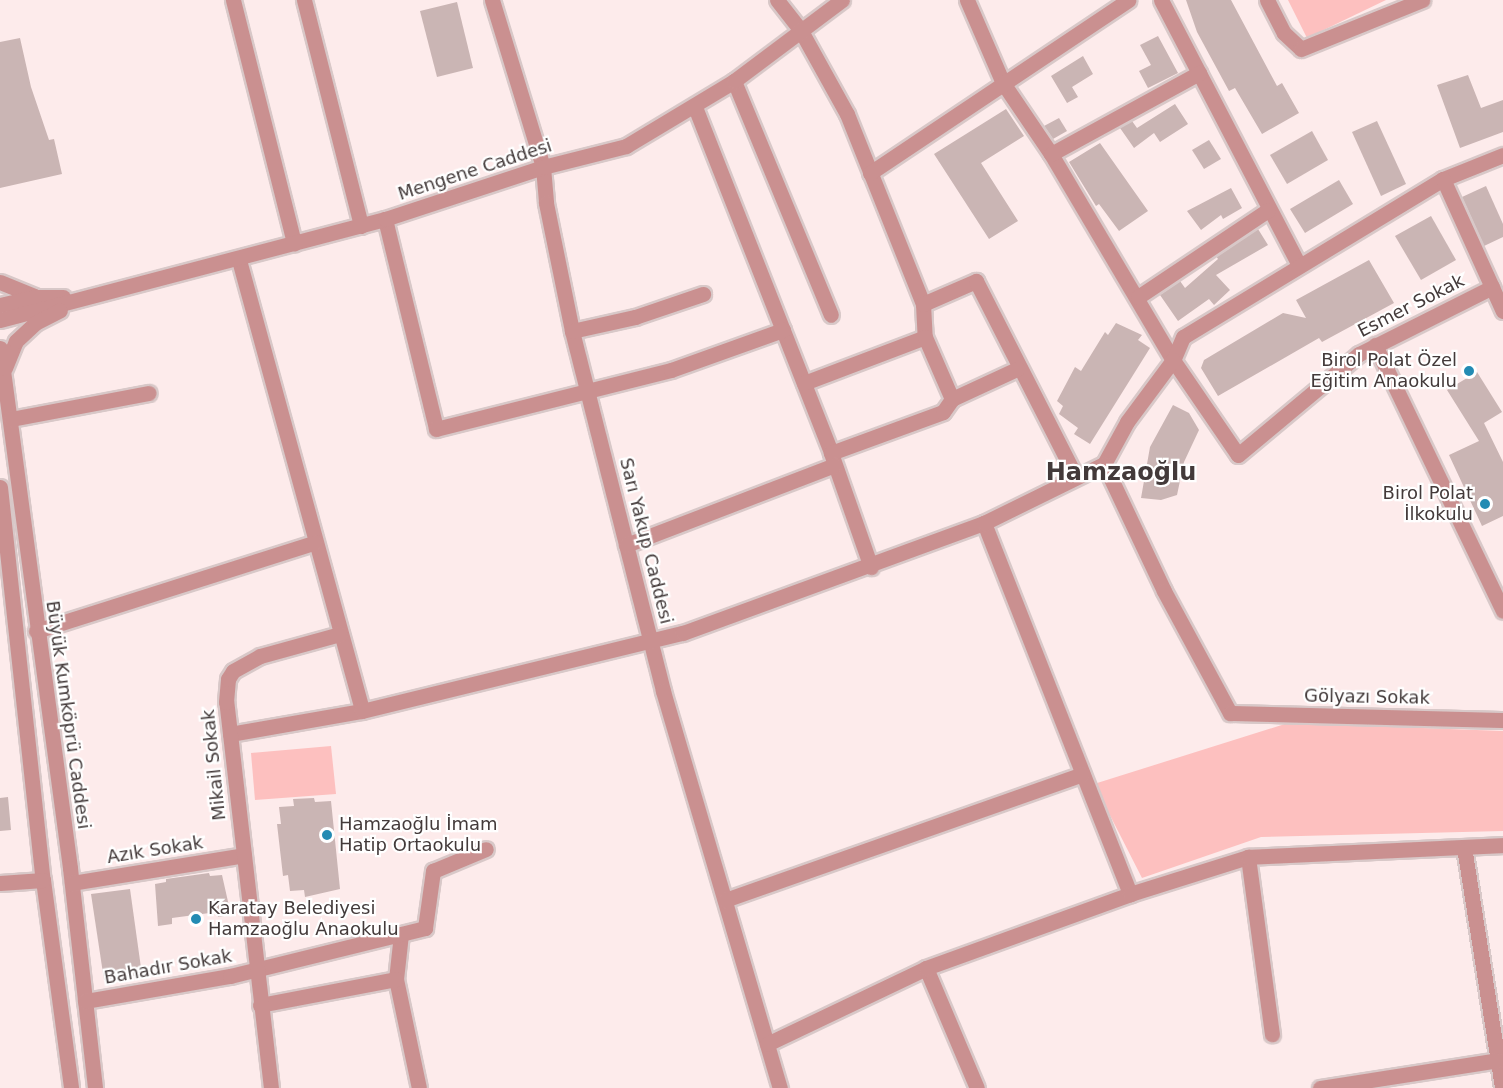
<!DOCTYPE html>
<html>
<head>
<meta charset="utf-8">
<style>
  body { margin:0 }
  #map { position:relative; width:1503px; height:1088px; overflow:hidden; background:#fdebeb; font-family:"DejaVu Sans",sans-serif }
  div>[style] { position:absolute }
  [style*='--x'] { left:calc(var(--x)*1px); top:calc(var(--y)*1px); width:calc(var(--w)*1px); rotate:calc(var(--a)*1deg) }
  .green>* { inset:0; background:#fdc0bf }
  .building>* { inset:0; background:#cab5b4 }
  .roads { filter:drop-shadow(2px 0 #d8c8c8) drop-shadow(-2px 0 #d8c8c8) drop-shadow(0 2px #d8c8c8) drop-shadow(0 -2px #d8c8c8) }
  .minor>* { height:15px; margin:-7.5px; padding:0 7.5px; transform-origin:7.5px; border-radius:7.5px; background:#ca9090 }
  .dots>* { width:16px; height:16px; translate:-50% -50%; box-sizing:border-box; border:3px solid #fff; border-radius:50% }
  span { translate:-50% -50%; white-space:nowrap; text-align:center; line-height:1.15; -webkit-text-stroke:4.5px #fff; paint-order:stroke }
  .street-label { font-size:18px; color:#433a3a }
  .poi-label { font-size:18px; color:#433a3a }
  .right { translate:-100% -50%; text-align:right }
  .left { translate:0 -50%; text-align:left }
  .district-label { font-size:24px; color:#433a3a; font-weight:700 }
</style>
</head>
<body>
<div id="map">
  <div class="green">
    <i style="clip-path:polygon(1288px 0,1386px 0,1307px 38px)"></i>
    <i style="clip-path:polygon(1288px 723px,1503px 731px,1503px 831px,1261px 837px,1142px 878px,1094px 784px)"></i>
    <i style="clip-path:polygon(331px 746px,336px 794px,255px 800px,251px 753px)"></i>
  </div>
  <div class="building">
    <i style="clip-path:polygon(1186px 0,1231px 0,1277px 86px,1282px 83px,1299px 113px,1262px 134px,1235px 88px,1229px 91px,1197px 32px)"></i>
    <i style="clip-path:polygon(457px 2px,473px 68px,437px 77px,420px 11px)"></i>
    <i style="clip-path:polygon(1158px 36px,1178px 73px,1148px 88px,1139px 71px,1151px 65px,1140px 45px)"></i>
    <i style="clip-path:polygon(20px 38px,31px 87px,49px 140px,54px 139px,62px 174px,0 188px,0 42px)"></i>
    <i style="clip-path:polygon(1083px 56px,1093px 74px,1072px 87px,1078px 97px,1067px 103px,1051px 76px)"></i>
    <i style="clip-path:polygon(1468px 75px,1481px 108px,1503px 100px,1503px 132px,1460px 148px,1437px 85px)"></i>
    <i style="clip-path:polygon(1175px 104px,1188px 124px,1160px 142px,1154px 133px,1134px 148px,1120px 128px,1132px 121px,1137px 128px)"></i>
    <i style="clip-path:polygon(1006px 109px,1024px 136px,981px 163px,1018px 221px,989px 239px,934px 154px)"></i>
    <i style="clip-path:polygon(1059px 118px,1067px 131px,1053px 139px,1044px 126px)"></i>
    <i style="clip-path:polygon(1377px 121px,1406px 184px,1381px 196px,1352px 132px)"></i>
    <i style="clip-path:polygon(1312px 131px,1328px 160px,1287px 184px,1270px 155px)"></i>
    <i style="clip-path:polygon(1209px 140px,1221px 159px,1204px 169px,1192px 150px)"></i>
    <i style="clip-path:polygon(1100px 143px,1148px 211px,1119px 231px,1099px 204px,1096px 206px,1069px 162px)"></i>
    <i style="clip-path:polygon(1339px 180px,1353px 204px,1305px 233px,1290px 209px)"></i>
    <i style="clip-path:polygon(1486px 186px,1503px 224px,1503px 237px,1484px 246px,1462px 197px)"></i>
    <i style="clip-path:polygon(1231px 188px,1242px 208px,1223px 219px,1221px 215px,1201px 230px,1187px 211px)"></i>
    <i style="clip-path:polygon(1431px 216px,1456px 260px,1421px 280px,1395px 236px)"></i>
    <i style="clip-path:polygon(1258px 229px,1268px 245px,1216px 275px,1230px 290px,1214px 305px,1209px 299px,1178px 321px,1160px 295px,1180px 281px,1185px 288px,1218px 259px,1216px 256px)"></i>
    <i style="clip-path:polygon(1369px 260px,1394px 303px,1322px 342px,1319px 338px,1218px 396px,1201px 368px,1204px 360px,1283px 313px,1306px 318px,1296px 300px)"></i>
    <i style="clip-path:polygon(1116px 323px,1142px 335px,1138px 340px,1150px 348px,1090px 444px,1074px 434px,1078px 428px,1059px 414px,1063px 406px,1057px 401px,1075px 367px,1081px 371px,1105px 332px,1108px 335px)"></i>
    <i style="clip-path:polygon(1477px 372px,1502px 412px,1484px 423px,1503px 462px,1503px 516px,1482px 526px,1449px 455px,1479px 441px,1447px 390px)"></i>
    <i style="clip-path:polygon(1173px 405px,1189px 413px,1199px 430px,1184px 462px,1177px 495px,1161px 500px,1141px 498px,1150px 447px)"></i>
    <i style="clip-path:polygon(8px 797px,11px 830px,0 831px,0 798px)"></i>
    <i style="clip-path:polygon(314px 798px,315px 802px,331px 801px,340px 889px,305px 897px,304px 890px,290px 891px,288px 875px,283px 876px,277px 824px,281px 824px,279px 807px,294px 806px,293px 799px)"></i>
    <i style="clip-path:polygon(209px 873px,210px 876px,222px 875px,231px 915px,218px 917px,217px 912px,172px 918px,172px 924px,158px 926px,155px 884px,166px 882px,166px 879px)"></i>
    <i style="clip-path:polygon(130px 889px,142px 975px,104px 980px,91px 894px)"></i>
  </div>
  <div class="roads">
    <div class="minor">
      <i style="--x:233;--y:0;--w:251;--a:75.9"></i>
      <i style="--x:304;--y:0;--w:233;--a:75.8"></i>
      <i style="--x:492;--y:0;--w:175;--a:73"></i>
      <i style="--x:543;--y:167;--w:36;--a:85"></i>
      <i style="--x:546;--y:203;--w:131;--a:78.5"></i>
      <i style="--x:572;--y:331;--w:371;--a:75.8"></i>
      <i style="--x:663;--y:691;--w:414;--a:73.6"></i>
      <i style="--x:777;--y:0;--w:39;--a:52"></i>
      <i style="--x:801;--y:31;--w:95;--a:61"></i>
      <i style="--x:847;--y:114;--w:205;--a:68.2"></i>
      <i style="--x:923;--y:304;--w:33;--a:87"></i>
      <i style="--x:967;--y:0;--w:90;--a:66.6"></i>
      <i style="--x:1003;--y:83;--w:86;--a:55.9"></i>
      <i style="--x:1051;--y:154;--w:239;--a:59.4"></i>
      <i style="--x:1173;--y:360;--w:115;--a:55.6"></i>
      <i style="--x:1238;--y:455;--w:158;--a:-39.9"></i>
      <i style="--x:1359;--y:354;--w:149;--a:-26.7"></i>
      <i style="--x:1161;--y:0;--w:299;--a:62.5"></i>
      <i style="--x:1267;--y:0;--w:37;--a:63"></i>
      <i style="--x:1284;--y:33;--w:23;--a:43"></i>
      <i style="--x:1301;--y:49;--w:131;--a:-22"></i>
      <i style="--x:734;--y:81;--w:253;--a:67.5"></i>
      <i style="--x:695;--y:107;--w:372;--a:68.5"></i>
      <i style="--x:831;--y:453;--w:121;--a:70.7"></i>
      <i style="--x:1051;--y:154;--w:169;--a:-28.7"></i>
      <i style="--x:1503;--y:155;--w:65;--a:158.2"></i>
      <i style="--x:1443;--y:179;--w:304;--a:148.7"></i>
      <i style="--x:1183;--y:337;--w:25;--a:113"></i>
      <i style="--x:1173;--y:360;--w:77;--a:126.6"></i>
      <i style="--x:1127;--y:422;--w:48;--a:118.7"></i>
      <i style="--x:1104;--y:464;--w:140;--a:64.7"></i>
      <i style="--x:1164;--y:591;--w:139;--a:61.6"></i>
      <i style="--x:1230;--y:713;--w:273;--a:1.5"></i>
      <i style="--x:870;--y:173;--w:311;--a:-33.8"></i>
      <i style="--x:1443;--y:179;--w:145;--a:65.6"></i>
      <i style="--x:385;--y:219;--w:216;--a:76.3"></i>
      <i style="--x:436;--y:429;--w:242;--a:-14.1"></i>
      <i style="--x:671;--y:370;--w:119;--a:-19.7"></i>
      <i style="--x:239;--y:260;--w:467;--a:74.7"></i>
      <i style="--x:0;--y:282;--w:37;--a:22"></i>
      <i style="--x:1138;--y:297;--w:156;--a:-33.8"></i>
      <i style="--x:923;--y:304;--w:58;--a:-23.5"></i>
      <i style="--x:976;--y:281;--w:218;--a:63"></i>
      <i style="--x:0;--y:305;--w:37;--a:-13"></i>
      <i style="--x:36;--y:297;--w:27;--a:0"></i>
      <i style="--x:0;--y:320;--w:398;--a:-14.7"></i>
      <i style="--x:385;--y:219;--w:166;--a:-18.2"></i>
      <i style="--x:543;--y:167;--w:86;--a:-14.2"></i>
      <i style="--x:626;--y:146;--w:126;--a:-31"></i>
      <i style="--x:734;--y:81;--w:135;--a:-36.9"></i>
      <i style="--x:572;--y:331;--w:65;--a:-12.5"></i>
      <i style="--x:635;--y:317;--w:72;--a:-18.7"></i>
      <i style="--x:1375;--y:345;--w:295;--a:64.3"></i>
      <i style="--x:0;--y:348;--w:525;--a:82.33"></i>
      <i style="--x:70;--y:868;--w:221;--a:83.5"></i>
      <i style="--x:5;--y:368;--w:29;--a:-68"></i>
      <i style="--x:16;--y:341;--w:26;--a:-43"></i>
      <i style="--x:35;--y:323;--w:28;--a:-27"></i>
      <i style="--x:804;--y:383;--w:129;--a:-20.8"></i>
      <i style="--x:925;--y:337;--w:68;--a:66.5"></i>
      <i style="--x:11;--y:419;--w:140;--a:-10.7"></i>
      <i style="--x:831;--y:453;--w:119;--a:-20.1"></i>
      <i style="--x:943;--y:412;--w:16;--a:-55"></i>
      <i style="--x:952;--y:399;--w:72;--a:-24.8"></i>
      <i style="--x:0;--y:487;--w:395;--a:83.8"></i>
      <i style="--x:43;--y:880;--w:210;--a:82.3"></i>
      <i style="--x:984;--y:523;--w:399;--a:68.5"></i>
      <i style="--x:626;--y:545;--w:223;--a:-21"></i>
      <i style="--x:36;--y:631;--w:292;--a:-17.6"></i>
      <i style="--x:230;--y:734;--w:134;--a:-9.9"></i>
      <i style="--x:362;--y:711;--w:330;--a:-13.7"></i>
      <i style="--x:683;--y:633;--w:320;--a:-20.1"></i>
      <i style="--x:984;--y:523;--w:134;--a:-26.2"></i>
      <i style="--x:1464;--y:847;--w:244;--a:81"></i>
      <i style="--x:1248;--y:857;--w:179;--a:82.3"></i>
      <i style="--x:0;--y:883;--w:43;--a:-4"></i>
      <i style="--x:72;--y:883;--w:174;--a:-9.2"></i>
      <i style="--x:725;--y:900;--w:379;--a:-19.4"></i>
      <i style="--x:401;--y:934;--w:45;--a:96.3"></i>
      <i style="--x:396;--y:979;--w:111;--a:78.1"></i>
      <i style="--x:926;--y:968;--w:130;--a:67"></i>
      <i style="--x:85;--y:1001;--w:147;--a:-9.8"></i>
      <i style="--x:230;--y:976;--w:201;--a:-13.8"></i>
      <i style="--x:425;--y:928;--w:58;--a:-82"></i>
      <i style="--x:433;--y:871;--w:57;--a:-22.5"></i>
      <i style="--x:260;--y:1005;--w:138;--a:-10.8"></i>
      <i style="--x:767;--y:1044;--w:176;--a:-25.5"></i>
      <i style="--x:926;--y:968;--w:217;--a:-19.9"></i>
      <i style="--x:1130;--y:894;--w:124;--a:-17.4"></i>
      <i style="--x:1248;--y:857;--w:255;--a:-2.7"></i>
      <i style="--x:271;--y:1088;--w:389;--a:-96.6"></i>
      <i style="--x:226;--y:702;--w:23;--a:-85"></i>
      <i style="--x:228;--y:679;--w:9;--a:-58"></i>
      <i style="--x:233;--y:671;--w:31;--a:-29"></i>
      <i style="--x:260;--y:656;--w:83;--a:-15.4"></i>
      <i style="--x:1320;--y:1088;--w:180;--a:-8.9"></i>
    </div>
  </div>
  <div class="dots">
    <i style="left:1469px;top:371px;background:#238bb3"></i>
    <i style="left:1485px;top:504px;background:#238bb3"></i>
    <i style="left:327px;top:835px;background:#238bb3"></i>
    <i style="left:196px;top:919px;background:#238bb3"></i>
  </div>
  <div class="street-label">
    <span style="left:475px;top:170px;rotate:-18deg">Mengene Caddesi</span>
    <span style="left:1411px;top:306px;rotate:-27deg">Esmer Sokak</span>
    <span style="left:646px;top:541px;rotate:76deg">Sarı Yakup Caddesi</span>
    <span style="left:1367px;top:697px;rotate:1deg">Gölyazı Sokak</span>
    <span style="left:68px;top:715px;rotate:82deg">Büyük Kumköprü Caddesi</span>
    <span style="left:214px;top:765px;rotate:-96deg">Mikail Sokak</span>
    <span style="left:155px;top:850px;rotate:-9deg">Azık Sokak</span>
    <span style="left:168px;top:967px;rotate:-10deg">Bahadır Sokak</span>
  </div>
  <div class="poi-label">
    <span class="right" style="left:1457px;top:371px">Birol Polat Özel<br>Eğitim Anaokulu</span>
    <span class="right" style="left:1473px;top:504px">Birol Polat<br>İlkokulu</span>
    <span class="left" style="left:339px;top:835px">Hamzaoğlu İmam<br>Hatip Ortaokulu</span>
    <span class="left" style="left:208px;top:919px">Karatay Belediyesi<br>Hamzaoğlu Anaokulu</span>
  </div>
  <div class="district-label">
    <span style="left:1121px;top:473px">Hamzaoğlu</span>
  </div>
</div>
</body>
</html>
